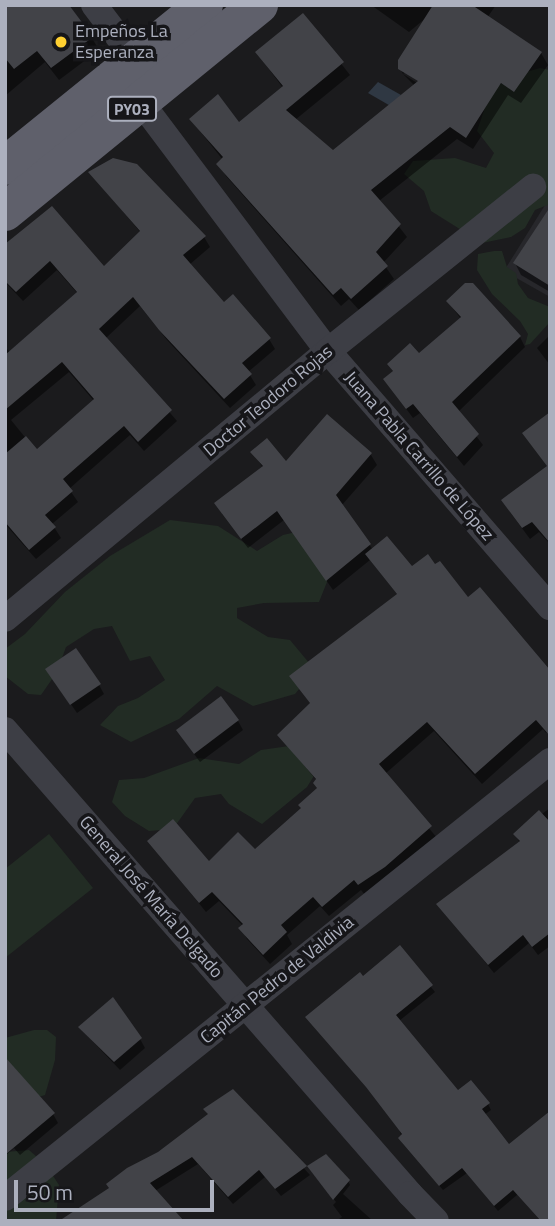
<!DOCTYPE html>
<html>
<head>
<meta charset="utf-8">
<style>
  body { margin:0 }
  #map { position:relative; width:555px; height:1226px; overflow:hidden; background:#1b1b1d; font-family:"Titillium Web",sans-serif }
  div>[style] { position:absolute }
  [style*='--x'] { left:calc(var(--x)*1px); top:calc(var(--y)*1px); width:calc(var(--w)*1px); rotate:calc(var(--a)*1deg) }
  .built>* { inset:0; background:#27272b }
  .green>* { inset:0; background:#222c24 }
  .water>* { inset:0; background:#2f3843 }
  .shadow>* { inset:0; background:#0007 }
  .building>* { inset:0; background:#424348 }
  .minor>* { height:26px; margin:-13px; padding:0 13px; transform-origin:13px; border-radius:13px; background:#3d3e45 }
  .trunk>* { height:38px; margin:-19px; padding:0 19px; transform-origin:19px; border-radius:19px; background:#5f606b }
  .dots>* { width:19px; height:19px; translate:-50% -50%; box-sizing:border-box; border:4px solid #161619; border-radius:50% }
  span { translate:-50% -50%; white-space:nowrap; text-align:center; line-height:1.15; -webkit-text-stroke:7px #161619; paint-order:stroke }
  .shield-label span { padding:2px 5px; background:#161619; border:2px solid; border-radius:5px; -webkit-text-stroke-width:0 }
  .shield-label { font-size:16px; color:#acb0be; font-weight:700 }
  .poi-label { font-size:18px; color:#acb0be }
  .left { translate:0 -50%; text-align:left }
  .street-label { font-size:18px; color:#acb0be }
  .frame { position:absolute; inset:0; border:7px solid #acb0be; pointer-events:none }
  .scale { position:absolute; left:14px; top:1180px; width:200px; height:32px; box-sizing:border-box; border:4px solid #acb0be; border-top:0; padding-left:9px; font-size:21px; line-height:24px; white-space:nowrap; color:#acb0be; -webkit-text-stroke:5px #161619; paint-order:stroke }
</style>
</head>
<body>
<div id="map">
  <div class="built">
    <i style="clip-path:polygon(550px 197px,550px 297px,504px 271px)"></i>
  </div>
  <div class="green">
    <i style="clip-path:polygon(540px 68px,550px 70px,550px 204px,535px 210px,525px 228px,511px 237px,482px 243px,431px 211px,424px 191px,404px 174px,413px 161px,455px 158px,486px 168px,494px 153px,477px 131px,491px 90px,516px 75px)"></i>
    <i style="clip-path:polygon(494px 251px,502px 251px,507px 267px,516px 273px,518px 284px,528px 298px,550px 307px,550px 322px,530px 344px,525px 345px,528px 334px,520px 321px,492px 294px,477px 270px,478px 254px)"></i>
    <i style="clip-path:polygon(170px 520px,218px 526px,257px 551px,283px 535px,301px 531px,331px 572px,319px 602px,264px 603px,237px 608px,237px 618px,268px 637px,290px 640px,315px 670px,295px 694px,253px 706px,217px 686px,179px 719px,131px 742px,100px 725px,118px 706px,138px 698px,165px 680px,150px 656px,130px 661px,112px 626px,94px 629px,66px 647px,57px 672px,41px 695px,28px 694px,5px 676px,5px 649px,25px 634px,65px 592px,110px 556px)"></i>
    <i style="clip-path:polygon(289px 746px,317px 771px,307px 787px,262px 824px,229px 804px,221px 794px,195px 798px,173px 829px,149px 831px,125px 816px,112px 802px,119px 780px,144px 778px,199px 758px,239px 764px,261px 750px)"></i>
    <i style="clip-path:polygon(49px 834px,93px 888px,5px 958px,5px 869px)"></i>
    <i style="clip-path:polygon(34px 1030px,47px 1030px,56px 1037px,55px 1060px,45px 1095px,35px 1098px,5px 1084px,5px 1038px)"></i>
    <i style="clip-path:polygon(29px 1150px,46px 1165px,59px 1185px,56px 1221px,5px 1221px,5px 1152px)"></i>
  </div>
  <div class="water">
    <i style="clip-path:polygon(378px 82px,401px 95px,394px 108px,368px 93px)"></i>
  </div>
  <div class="shadow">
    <i style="clip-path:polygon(5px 5px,92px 38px,99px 50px,59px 80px,45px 62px,5px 96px)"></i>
    <i style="clip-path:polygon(371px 5px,496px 5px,487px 18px,541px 53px,548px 65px,521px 103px,508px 95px,473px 149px,457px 139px,379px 201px,407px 237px,383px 263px,394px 279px,359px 310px,349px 299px,341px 306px,226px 176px,219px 164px,223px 160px,191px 120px,239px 124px,283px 88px,257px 53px,303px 15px,350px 75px,295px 120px,333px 152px,415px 86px,403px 74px,425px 88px,427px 85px,406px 71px,403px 74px,400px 68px,427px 17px,409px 32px)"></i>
    <i style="clip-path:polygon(evenodd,91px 173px,204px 237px,210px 247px,189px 265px,224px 304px,269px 339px,275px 349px,248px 372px,256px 385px,230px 408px,167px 340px,140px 306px,106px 338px,177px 421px,144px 451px,130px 435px,69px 489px,78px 502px,52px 524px,61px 538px,36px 559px,5px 524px,5px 347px,11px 353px,78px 294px,57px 270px,23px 301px,5px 282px,5px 248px,103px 268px,141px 233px,91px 173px,69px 372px,94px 401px,37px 452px,11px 420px,69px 372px)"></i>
    <i style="clip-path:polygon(550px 210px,550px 292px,521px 275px,515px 263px)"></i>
    <i style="clip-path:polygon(448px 302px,520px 337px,525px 347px,458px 412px,483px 445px,464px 466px,420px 413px,413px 418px,385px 380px,394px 373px,389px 364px,419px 355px,461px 319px)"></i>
    <i style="clip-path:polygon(550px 335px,550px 365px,537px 348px)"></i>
    <i style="clip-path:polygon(550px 414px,550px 544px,539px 532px,530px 539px,510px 512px,548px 467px)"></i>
    <i style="clip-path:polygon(253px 452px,286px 463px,371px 455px,377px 465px,342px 505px,373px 550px,550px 730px,546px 733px,543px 729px,482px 784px,434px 731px,385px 774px,437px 838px,365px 895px,361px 890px,329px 916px,320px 906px,287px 935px,292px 944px,270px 964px,247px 939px,241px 928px,243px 926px,219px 901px,206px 912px,149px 842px,209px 863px,255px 852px,302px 809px,318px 789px,317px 781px,279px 735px,311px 704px,398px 595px,370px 560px,333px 590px,284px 520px,248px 548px,222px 514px,263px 468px)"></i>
    <i style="clip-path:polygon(53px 678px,99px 685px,104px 694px,77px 713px)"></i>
    <i style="clip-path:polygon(238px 721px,243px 730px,200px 762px,183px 739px)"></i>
    <i style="clip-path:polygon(550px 808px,550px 946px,538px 955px,529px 943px,494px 973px,438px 904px,520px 843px,515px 834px)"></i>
    <i style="clip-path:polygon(400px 948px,435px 992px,399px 1021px,458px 1092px,488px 1104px,491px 1110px,484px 1115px,508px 1147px,517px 1195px,498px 1211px,467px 1173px,443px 1190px,403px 1144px,363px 979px)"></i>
    <i style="clip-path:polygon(80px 1028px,140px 1039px,145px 1048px,120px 1070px)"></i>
    <i style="clip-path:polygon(5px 1079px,53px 1114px,58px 1123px,20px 1155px,14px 1148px,5px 1156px)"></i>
    <i style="clip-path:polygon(233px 1091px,310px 1175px,281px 1196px,265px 1177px,233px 1204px,198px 1164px,155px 1191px,81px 1221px,158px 1153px,209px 1116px)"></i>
    <i style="clip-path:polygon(308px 1167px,348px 1181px,350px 1185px,343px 1194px,373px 1221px,336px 1221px,342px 1217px,333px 1205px,336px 1202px)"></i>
  </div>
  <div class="building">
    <i style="clip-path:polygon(5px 5px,69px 5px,93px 37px,51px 68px,37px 51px,14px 69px,5px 58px)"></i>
    <i style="clip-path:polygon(433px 5px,472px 5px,542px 52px,514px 92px,501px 83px,466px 138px,450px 127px,371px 190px,401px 224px,376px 252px,388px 266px,351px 299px,341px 288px,333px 295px,216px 164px,223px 157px,189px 119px,218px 94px,239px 122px,283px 86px,255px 52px,303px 13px,344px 62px,286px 110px,333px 150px,418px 81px,398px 69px,398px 60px)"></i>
    <i style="clip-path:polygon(113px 158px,137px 164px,206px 236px,183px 255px,224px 302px,233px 294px,271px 338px,242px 363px,252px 374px,224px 399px,159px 330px,133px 297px,99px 329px,172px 410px,138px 442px,124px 426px,63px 479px,73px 491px,45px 515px,56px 527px,29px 550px,5px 522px,5px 454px,26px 436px,37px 449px,94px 399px,62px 362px,5px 410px,5px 355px,77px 292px,50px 261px,16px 292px,5px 281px,5px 244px,52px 206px,104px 266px,140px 231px,88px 172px)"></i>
    <i style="clip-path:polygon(550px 207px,550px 286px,513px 263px)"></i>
    <i style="clip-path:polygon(465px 283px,473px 283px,521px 336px,452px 402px,479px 434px,457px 457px,413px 404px,406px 409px,383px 379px,393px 371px,387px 364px,410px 343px,419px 353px,461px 317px,446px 301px)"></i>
    <i style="clip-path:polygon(550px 412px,550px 543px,532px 522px,522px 528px,501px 500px,547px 466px,522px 433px)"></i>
    <i style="clip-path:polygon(327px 414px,372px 453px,336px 495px,371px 544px,326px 581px,277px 511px,241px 539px,214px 503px,263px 466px,250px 452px,267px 438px,286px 461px)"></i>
    <i style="clip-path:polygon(387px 536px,412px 566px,428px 554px,435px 564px,440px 561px,468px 597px,480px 587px,550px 670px,550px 736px,536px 720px,475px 774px,427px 722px,379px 764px,432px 826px,385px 867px,358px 885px,354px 880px,322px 907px,313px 897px,281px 925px,287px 932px,263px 955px,238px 928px,243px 924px,212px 892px,199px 903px,147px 841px,173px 819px,209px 861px,238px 832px,255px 849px,301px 808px,298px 805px,317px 788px,313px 783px,316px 779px,277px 735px,310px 703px,289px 676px,397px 594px,365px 554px)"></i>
    <i style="clip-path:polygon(76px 648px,101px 684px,70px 705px,45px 669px)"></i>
    <i style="clip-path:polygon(221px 696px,239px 720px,194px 754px,176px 730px)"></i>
    <i style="clip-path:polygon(539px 810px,550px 822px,550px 933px,532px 947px,523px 935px,488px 965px,436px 904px,520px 841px,513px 834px)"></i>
    <i style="clip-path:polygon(400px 945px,433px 985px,396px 1015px,458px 1090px,471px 1080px,490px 1103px,482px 1109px,509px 1144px,550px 1111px,550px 1221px,541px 1221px,513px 1190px,494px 1206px,462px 1168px,439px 1186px,398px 1138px,402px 1134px,366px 1087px,305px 1017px,360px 972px,363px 976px)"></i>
    <i style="clip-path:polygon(113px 997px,142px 1038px,114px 1062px,78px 1027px)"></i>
    <i style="clip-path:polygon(5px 1057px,55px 1113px,5px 1155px)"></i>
    <i style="clip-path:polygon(233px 1089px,307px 1166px,275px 1189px,259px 1170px,228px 1197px,192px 1157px,150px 1183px,184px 1221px,59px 1221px,109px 1188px,106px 1184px,127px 1168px,158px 1152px,208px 1114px,203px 1109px)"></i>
    <i style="clip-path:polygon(326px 1154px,350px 1180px,333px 1200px,307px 1166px)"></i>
  </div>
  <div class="minor">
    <i style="--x:94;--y:5;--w:68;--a:52.8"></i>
    <i style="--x:135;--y:59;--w:42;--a:83.2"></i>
    <i style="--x:140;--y:101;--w:313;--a:53.1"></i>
    <i style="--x:328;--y:351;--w:339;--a:49.1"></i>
    <i style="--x:5;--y:619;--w:420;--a:-39.7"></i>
    <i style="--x:328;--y:351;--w:263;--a:-38.7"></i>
    <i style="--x:5;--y:730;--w:616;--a:48.88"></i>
    <i style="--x:410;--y:1194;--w:37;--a:46"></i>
    <i style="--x:5;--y:1198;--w:699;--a:-38.72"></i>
  </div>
  <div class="trunk">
    <i style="--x:5;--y:166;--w:256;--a:-39"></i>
    <i style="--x:5;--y:212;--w:328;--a:-39.2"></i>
  </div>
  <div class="dots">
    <i style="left:61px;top:42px;background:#ffd031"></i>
  </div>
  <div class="shield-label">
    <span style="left:132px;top:109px">PY03</span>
  </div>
  <div class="poi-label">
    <span class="left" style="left:75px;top:42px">Empeños La<br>Esperanza</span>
  </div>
  <div class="street-label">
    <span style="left:268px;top:401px;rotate:-40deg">Doctor Teodoro Rojas</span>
    <span style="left:419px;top:456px;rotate:49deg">Juana Pabla Carrillo de López</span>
    <span style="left:151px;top:897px;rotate:49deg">General José María Delgado</span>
    <span style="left:277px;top:980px;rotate:-39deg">Capitán Pedro de Valdivia</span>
  </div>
  <div class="frame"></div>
  <div class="scale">50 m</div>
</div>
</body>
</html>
